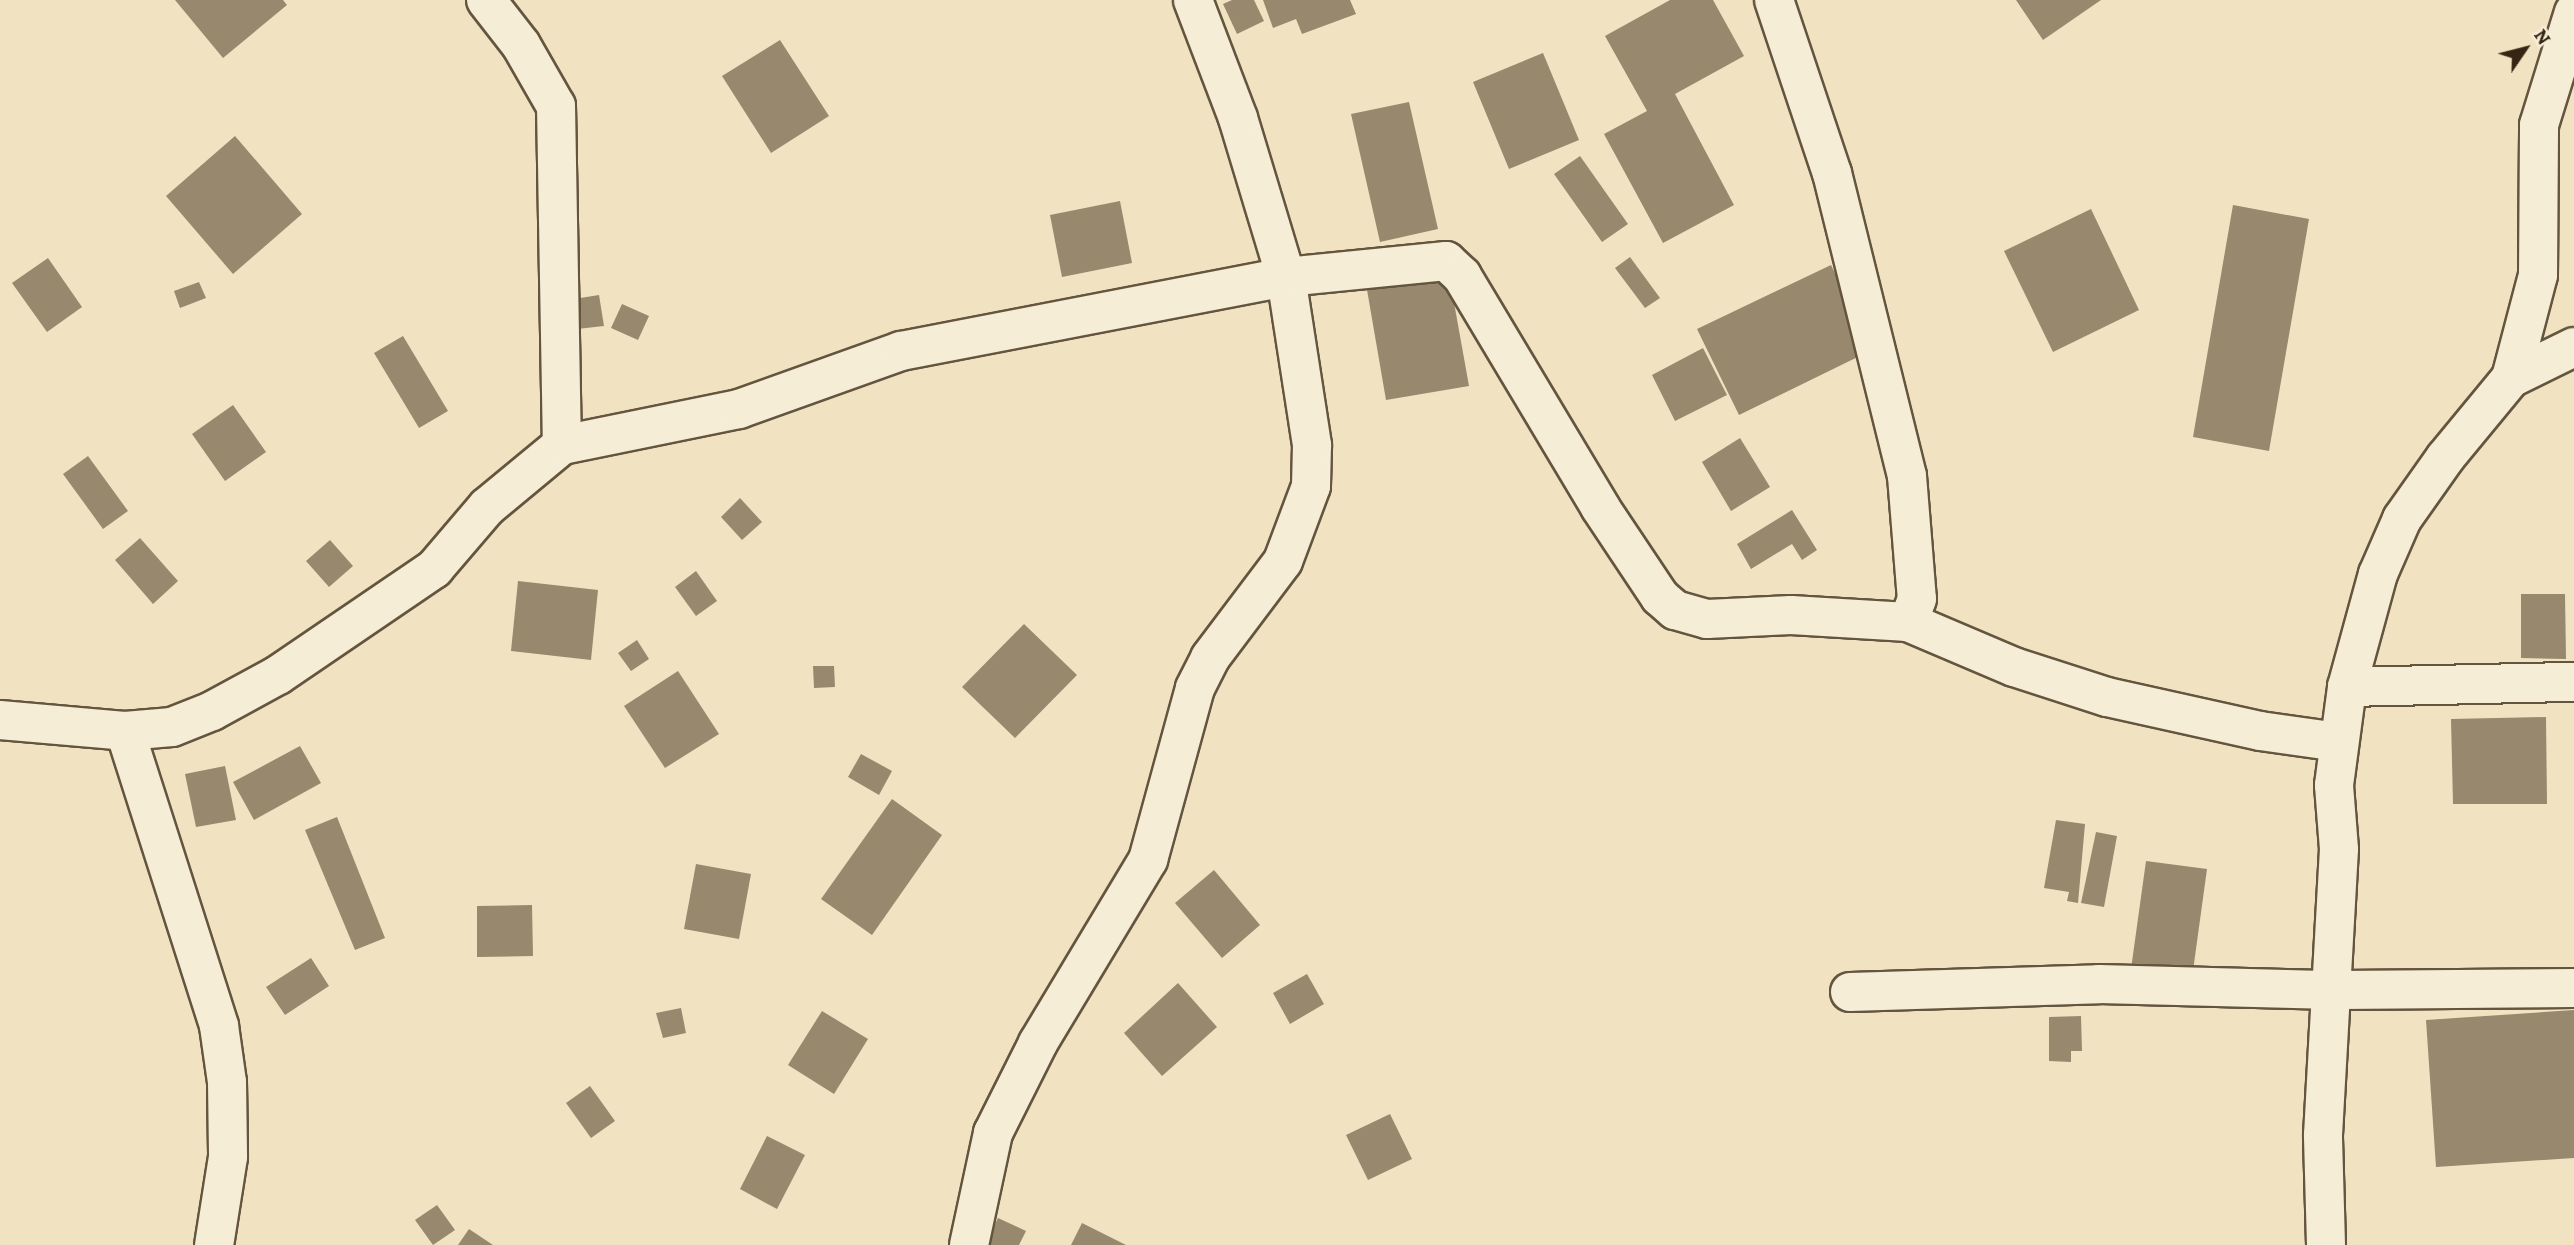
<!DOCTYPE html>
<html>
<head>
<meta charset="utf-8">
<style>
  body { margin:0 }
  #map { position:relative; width:2574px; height:1245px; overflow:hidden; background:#f1e3c2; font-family:Alegreya,serif }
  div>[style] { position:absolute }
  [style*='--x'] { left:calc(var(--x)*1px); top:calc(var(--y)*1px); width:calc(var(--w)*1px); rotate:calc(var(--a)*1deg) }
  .building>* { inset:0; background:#97886e }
  .roads { filter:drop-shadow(2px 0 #64553f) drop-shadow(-2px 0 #64553f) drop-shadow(0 2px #64553f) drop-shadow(0 -2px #64553f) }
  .street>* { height:38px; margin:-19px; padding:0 19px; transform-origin:19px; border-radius:19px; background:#f6edd7 }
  span { translate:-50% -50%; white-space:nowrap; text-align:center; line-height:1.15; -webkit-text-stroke:5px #f6edd7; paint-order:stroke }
  .north { position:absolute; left:2490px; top:14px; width:70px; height:70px; -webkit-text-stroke:5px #f6edd7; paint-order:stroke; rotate:55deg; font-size:19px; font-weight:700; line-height:28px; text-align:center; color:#352613 }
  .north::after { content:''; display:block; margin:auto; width:24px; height:32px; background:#352613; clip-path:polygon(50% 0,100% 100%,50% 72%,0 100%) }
</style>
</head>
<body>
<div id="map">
  <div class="building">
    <i style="clip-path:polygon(175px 0,283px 0,287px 5px,223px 58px)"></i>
    <i style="clip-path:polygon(1232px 0,1254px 0,1264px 21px,1237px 34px,1223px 4px)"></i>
    <i style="clip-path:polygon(1263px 0,1350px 0,1356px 14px,1302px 34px,1296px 19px,1273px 28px)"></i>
    <i style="clip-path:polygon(1670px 0,1713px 0,1744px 56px,1675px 94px,1734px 205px,1663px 243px,1604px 134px,1647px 111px,1605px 36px)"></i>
    <i style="clip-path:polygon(2016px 0,2101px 0,2043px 40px)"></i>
    <i style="clip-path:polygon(780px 40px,829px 116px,771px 153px,722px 76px)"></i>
    <i style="clip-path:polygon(1543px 53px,1579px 140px,1509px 169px,1473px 82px)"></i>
    <i style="clip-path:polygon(1409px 102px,1438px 229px,1380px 242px,1351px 114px)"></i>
    <i style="clip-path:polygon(235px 136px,302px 214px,233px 274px,166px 196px)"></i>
    <i style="clip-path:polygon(1580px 156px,1628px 224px,1602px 242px,1554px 174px)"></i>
    <i style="clip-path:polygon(1120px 201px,1132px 263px,1062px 277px,1050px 215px)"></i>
    <i style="clip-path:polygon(2233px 205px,2309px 219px,2269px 451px,2193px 437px)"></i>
    <i style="clip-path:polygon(2091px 209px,2139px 310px,2053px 352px,2004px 251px)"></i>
    <i style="clip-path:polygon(1630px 257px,1660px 298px,1645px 308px,1615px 268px)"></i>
    <i style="clip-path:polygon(48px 258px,82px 307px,47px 332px,12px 283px)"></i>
    <i style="clip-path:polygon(1831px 265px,1872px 350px,1739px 415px,1697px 329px)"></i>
    <i style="clip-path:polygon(1448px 269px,1469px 386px,1386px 400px,1366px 284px)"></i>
    <i style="clip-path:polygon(199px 282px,206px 298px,180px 308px,174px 291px)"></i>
    <i style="clip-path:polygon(599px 295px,604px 326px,577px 329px,574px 299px)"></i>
    <i style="clip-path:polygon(622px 304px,649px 316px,638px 340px,611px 328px)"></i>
    <i style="clip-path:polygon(403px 336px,448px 411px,419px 428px,374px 353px)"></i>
    <i style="clip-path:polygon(1703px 348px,1727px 395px,1675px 421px,1652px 375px)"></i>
    <i style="clip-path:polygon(233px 405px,266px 452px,225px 481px,192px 434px)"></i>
    <i style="clip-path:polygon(1740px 438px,1770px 487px,1731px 511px,1702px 462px)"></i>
    <i style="clip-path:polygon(88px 456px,128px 511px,103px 529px,63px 474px)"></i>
    <i style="clip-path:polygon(740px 498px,762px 522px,742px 540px,721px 517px)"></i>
    <i style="clip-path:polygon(1792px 510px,1817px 550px,1802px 560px,1792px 544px,1751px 569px,1737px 544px)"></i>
    <i style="clip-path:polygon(140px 538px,178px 581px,153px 604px,115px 560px)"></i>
    <i style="clip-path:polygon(330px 540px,353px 566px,329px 587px,306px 561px)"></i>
    <i style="clip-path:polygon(696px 571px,717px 601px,696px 616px,675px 587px)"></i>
    <i style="clip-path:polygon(518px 581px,598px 590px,591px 660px,511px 651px)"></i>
    <i style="clip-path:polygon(2521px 594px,2565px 594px,2566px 659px,2521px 658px)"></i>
    <i style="clip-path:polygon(1024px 624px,1077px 675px,1015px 738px,962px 687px)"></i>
    <i style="clip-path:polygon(637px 640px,649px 659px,631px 671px,618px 653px)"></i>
    <i style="clip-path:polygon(813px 666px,834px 666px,835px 687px,814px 688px)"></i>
    <i style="clip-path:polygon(678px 671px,719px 734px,665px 768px,624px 706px)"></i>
    <i style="clip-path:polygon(2546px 717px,2547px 804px,2453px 804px,2451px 719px)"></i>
    <i style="clip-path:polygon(300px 746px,321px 783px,254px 820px,233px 782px)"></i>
    <i style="clip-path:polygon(861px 754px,892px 771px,879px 795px,848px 777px)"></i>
    <i style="clip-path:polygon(225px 766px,236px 820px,196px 827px,185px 774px)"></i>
    <i style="clip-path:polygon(892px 799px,942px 835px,872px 935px,821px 899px)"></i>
    <i style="clip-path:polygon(337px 817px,385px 938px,355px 950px,305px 830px)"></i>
    <i style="clip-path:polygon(2056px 820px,2085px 824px,2078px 903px,2067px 901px,2069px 892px,2044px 888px)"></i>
    <i style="clip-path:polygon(2096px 832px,2117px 836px,2104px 907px,2081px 903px)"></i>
    <i style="clip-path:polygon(2146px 861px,2207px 869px,2192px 978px,2131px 969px)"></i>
    <i style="clip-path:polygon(696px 864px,751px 874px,739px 939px,684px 929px)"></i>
    <i style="clip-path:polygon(1214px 870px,1260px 925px,1222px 958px,1175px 903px)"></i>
    <i style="clip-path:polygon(532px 905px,533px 956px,477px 957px,477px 906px)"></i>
    <i style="clip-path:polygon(311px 958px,329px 986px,285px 1015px,266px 987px)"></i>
    <i style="clip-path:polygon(1307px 974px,1324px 1004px,1290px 1024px,1273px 993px)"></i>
    <i style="clip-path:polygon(1178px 983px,1217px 1027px,1162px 1076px,1124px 1033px)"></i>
    <i style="clip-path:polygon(681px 1008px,686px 1033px,663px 1038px,656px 1013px)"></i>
    <i style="clip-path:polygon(2574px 1010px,2574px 1158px,2436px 1167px,2426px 1020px)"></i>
    <i style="clip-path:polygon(822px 1011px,868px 1039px,834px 1094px,788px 1065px)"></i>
    <i style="clip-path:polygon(2081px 1016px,2082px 1051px,2071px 1051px,2071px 1062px,2049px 1061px,2049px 1017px)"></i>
    <i style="clip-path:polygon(590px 1086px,615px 1121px,591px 1138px,566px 1103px)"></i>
    <i style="clip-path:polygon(1390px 1114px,1412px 1159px,1368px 1180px,1346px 1135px)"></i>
    <i style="clip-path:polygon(767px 1136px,805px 1155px,777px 1209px,740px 1189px)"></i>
    <i style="clip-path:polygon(437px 1205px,455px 1230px,433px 1245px,415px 1220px)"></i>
    <i style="clip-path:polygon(998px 1218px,1026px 1231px,1019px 1245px,985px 1245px)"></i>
    <i style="clip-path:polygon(1082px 1223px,1126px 1245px,1071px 1245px)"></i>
    <i style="clip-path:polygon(469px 1229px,493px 1245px,458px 1245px)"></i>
  </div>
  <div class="roads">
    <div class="street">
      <i style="--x:486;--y:0;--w:57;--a:52.1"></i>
      <i style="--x:521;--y:45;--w:70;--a:60.2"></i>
      <i style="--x:556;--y:106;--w:339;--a:89"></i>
      <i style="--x:1774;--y:0;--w:182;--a:71.5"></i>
      <i style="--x:1832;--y:173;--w:312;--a:76.1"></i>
      <i style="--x:1907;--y:476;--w:123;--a:85.4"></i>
      <i style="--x:1917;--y:599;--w:25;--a:111"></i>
      <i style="--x:2511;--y:378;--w:70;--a:-26.2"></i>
      <i style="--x:2347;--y:687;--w:227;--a:-1.3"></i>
      <i style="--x:0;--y:720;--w:125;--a:5"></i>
      <i style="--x:125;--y:731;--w:47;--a:-4.9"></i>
      <i style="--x:172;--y:727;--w:43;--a:-21.8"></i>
      <i style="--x:212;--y:711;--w:75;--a:-28.6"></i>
      <i style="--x:278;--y:675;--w:189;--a:-34.2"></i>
      <i style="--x:434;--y:569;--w:82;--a:-49.5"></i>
      <i style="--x:487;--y:507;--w:97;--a:-39.6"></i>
      <i style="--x:562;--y:445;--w:181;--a:-11.5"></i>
      <i style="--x:739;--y:409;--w:172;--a:-19.7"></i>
      <i style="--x:901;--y:351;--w:392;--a:-10.9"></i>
      <i style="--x:1286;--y:277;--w:161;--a:-5.7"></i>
      <i style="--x:1446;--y:261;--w:22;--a:43"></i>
      <i style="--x:1462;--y:276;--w:269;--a:59.1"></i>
      <i style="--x:1600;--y:507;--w:108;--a:56.3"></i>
      <i style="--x:1660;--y:597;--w:20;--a:41"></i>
      <i style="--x:1675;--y:610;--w:33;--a:16"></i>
      <i style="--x:1707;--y:619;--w:84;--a:-2.7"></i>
      <i style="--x:1791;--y:615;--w:117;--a:3.4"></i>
      <i style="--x:1908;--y:622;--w:115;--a:23"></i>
      <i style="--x:2014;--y:667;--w:98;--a:17.9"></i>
      <i style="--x:2107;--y:697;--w:157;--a:12.5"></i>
      <i style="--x:2260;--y:731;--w:79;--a:8"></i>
      <i style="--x:125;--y:731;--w:310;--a:72.3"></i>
      <i style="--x:219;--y:1026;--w:57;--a:81.9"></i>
      <i style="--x:227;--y:1082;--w:75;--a:89.2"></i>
      <i style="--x:228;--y:1157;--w:89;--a:99"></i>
      <i style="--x:1850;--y:992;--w:249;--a:-1.8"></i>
      <i style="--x:2099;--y:984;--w:234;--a:1.5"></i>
      <i style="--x:2333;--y:990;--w:241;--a:-0.5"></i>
      <i style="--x:969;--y:1245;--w:115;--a:-77.9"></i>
      <i style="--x:993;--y:1133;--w:101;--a:-63.4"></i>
      <i style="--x:1038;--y:1043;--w:214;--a:-59"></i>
      <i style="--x:1148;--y:860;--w:178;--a:-74.7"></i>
      <i style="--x:1195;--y:688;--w:34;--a:-63"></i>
      <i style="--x:1210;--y:658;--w:121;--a:-53"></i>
      <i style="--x:1283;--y:561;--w:80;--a:-69.5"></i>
      <i style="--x:1311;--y:486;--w:41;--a:-88.6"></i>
      <i style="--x:1312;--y:445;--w:170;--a:-98.8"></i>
      <i style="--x:1286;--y:277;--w:166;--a:-106.8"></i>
      <i style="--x:1238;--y:118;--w:126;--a:-110.9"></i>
      <i style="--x:2326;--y:1245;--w:110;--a:-91.6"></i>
      <i style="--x:2323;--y:1135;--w:286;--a:-86.8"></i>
      <i style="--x:2339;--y:849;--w:64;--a:-94.5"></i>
      <i style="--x:2334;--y:785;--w:99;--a:-82.4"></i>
      <i style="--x:2347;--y:687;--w:117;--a:-74.7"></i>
      <i style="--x:2378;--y:574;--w:60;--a:-66.4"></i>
      <i style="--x:2402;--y:519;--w:75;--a:-54.8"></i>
      <i style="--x:2445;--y:458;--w:104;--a:-50.5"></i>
      <i style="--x:2511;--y:378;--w:106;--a:-75.3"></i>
      <i style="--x:2538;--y:275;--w:150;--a:-89.6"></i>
      <i style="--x:2539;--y:125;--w:118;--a:-72.8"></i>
    </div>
  </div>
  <div class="north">N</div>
</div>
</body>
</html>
